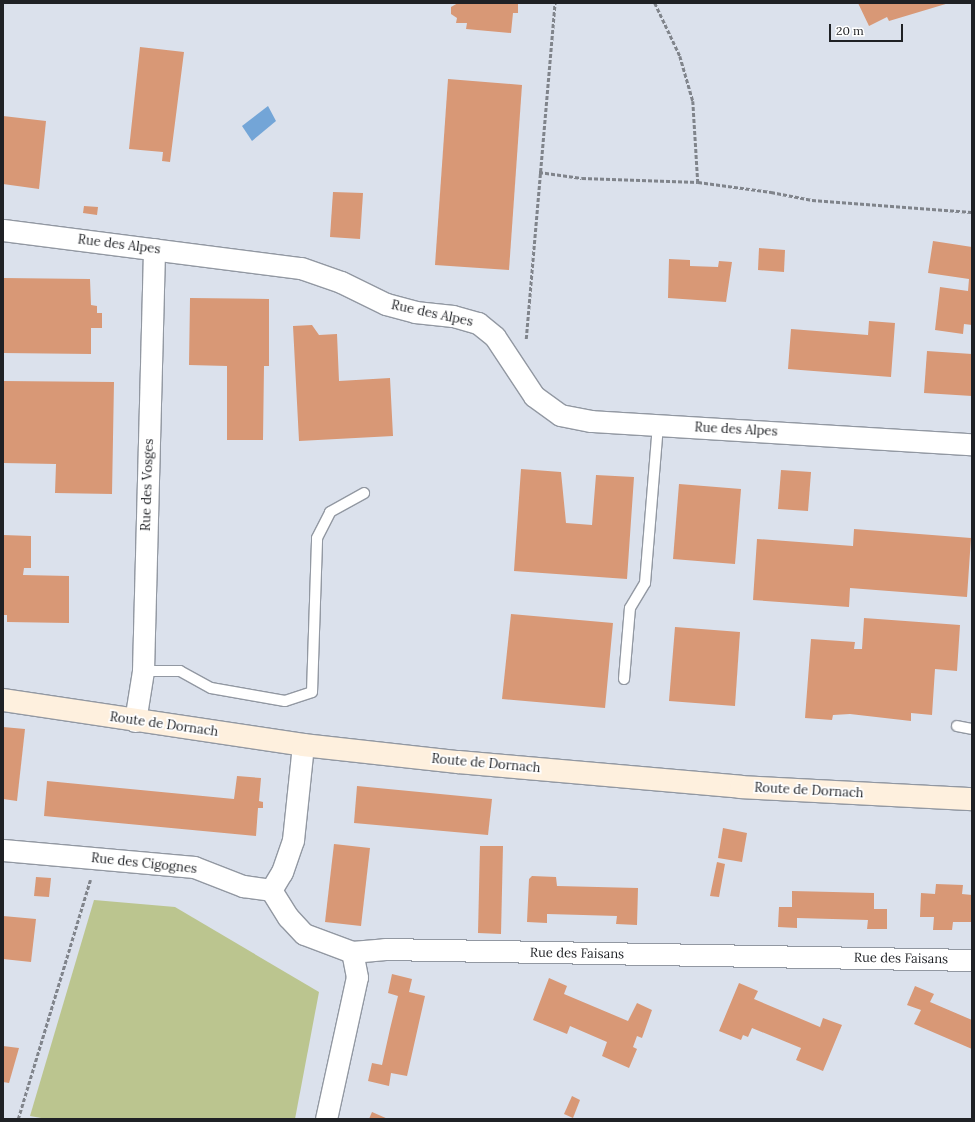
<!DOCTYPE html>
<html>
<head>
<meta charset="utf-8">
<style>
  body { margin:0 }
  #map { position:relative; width:975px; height:1122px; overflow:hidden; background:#dbe1ec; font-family:Lora,serif }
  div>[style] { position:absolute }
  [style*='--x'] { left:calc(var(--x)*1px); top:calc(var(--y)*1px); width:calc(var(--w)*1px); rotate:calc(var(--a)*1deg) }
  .green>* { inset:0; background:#bbc58f }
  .water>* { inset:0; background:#73a5d7 }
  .building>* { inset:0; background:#d89876 }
  .path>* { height:2.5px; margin-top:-1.25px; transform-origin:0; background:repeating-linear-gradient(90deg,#80848b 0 4px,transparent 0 6px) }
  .roads { filter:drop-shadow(1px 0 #9298a2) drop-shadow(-1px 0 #9298a2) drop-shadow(0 1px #9298a2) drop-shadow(0 -1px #9298a2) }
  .lane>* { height:10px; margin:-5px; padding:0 5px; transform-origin:5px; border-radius:5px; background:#fff }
  .street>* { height:21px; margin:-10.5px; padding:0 10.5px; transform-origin:10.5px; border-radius:10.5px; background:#fff }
  .secondary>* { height:22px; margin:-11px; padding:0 11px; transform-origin:11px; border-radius:11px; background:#fef0de }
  span { translate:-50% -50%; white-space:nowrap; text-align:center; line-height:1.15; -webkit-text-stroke:3.5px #fff; paint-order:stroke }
  .street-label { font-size:13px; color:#1f2125 }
  .frame { position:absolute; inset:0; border:4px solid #1f2125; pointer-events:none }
  .scale { position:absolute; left:829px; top:24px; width:74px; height:18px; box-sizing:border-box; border:2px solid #1f2125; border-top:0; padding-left:5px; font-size:12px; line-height:14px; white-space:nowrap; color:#1f2125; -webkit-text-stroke:3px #fff; paint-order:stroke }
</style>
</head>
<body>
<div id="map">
  <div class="green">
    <i style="clip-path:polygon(94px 900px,175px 907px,319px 992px,295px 1119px,47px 1119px,30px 1116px)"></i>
  </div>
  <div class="water">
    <i style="clip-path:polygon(268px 106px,276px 121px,252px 141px,242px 126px)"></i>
  </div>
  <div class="building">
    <i style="clip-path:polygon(458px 3px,518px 3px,518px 13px,513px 13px,511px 33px,466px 29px,467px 23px,456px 23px,457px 18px,451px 14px,451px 7px)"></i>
    <i style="clip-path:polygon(858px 3px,949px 3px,889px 21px,887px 17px,869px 26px)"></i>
    <i style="clip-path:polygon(140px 47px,184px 52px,170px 162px,162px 161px,163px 152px,129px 149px)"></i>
    <i style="clip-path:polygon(448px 79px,522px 85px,509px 270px,435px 265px)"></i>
    <i style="clip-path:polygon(3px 116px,46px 121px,39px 189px,3px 184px)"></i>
    <i style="clip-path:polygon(333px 192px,363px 193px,360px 239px,330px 237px)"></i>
    <i style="clip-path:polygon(84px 206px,98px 207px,97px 215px,83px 213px)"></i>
    <i style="clip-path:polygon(933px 241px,972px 247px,972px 325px,964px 324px,963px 334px,935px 330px,940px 287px,968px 291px,969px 279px,928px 273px)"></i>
    <i style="clip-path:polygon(759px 248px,785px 250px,784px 272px,758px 270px)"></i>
    <i style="clip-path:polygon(669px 259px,690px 260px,690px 266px,718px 267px,719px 261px,732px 262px,726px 302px,668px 298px)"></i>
    <i style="clip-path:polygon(3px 278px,90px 279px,91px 305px,97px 306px,97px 313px,102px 313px,102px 328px,91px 328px,91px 354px,3px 353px)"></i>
    <i style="clip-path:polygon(190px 298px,269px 299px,269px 366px,264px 366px,263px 440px,227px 440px,227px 366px,189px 365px)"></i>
    <i style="clip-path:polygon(869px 321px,895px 323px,891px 377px,788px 369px,791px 329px,868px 335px)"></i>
    <i style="clip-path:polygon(312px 325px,319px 335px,337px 334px,339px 381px,390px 378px,393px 436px,299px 441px,293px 326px)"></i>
    <i style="clip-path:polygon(927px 351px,972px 354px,972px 396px,924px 393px)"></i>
    <i style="clip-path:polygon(3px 381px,114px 382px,112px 494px,55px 493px,56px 464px,3px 463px)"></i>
    <i style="clip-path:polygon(521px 469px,561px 472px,566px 523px,592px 525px,596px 475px,634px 477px,627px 579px,514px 571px)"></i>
    <i style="clip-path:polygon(781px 470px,811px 472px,808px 511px,778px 509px)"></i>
    <i style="clip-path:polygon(679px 484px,741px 489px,735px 564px,673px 559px)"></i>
    <i style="clip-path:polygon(854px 529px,971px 538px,967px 597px,850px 588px,849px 607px,753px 600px,757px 539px,853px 546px)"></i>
    <i style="clip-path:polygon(3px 535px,31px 536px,31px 568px,24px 568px,23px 575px,69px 576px,69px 623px,7px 622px,7px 615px,3px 615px)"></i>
    <i style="clip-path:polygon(511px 614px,613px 623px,605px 708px,502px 699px)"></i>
    <i style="clip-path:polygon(864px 618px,960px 625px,957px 671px,935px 669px,932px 715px,911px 713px,911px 721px,850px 714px,833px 715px,832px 720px,805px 718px,811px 639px,855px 642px,854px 649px,862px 649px)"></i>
    <i style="clip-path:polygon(675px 627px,740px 632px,735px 706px,669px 701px)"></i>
    <i style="clip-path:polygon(3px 727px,25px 729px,17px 801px,3px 799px)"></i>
    <i style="clip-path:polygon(237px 776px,261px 778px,259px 801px,263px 802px,263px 808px,258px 808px,256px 836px,44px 816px,47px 781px,234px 799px)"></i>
    <i style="clip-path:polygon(357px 786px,492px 799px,488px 835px,354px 823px)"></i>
    <i style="clip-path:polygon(723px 828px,747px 833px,742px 862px,718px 858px)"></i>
    <i style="clip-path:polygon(334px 844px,370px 848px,361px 926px,325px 922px)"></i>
    <i style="clip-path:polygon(480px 846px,503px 846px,501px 934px,478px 933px)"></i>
    <i style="clip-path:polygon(717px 862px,725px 864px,719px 897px,710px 896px)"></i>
    <i style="clip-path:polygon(532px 876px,556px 877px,557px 886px,638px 888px,637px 925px,616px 924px,617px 916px,583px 915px,547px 914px,547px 923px,527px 922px,529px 879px)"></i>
    <i style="clip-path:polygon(36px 877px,51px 878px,49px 897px,34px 896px)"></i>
    <i style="clip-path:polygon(936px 884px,963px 885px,962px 894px,972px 895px,972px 922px,953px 922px,952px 930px,933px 930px,934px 917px,920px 917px,921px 893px,935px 894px)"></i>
    <i style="clip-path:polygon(792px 891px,874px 893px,874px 909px,887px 909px,887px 929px,867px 929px,868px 920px,797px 918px,797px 928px,778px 927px,779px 907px,792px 907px)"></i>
    <i style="clip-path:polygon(3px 916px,36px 919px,31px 962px,3px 959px)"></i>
    <i style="clip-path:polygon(392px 974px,412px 979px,409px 992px,425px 996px,407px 1076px,391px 1073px,389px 1086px,368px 1081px,372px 1063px,382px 1065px,390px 1029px,398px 996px,388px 993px)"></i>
    <i style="clip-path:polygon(549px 978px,567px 986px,564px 994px,628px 1021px,637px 1003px,652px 1010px,642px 1038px,637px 1036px,633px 1047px,637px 1049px,629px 1068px,602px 1056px,607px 1042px,570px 1026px,567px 1034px,533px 1020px)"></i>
    <i style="clip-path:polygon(739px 983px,758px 991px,754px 999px,820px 1027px,823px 1018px,842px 1025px,823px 1071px,796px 1060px,801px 1048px,752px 1028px,748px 1037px,743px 1035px,741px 1040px,719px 1031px)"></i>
    <i style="clip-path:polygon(915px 986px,934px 994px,930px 1002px,972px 1020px,972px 1049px,914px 1024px,921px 1010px,907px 1005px)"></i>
    <i style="clip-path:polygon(3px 1046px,19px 1048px,9px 1083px,3px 1082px)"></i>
    <i style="clip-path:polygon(572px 1096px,580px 1100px,573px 1118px,564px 1114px)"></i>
    <i style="clip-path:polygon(372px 1112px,388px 1119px,369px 1119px)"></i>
  </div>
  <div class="path">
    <i style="--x:655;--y:3;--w:59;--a:64.7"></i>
    <i style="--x:680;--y:56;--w:47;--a:73.9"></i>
    <i style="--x:693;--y:101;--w:81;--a:86.5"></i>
    <i style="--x:539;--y:172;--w:43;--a:7.9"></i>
    <i style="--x:582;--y:178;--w:116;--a:2"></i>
    <i style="--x:698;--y:182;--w:74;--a:7.8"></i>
    <i style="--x:771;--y:192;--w:42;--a:11"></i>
    <i style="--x:812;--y:200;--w:160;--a:4.3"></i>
    <i style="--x:526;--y:339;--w:337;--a:-85.1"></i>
    <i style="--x:18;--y:1119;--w:250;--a:-73.2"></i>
  </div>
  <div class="roads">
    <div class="lane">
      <i style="--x:143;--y:671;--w:37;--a:0"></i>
      <i style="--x:180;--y:671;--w:35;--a:29"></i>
      <i style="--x:211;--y:688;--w:75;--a:10"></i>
      <i style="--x:285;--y:701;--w:28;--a:-18"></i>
      <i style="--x:312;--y:692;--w:154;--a:-88.1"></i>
      <i style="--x:317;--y:538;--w:29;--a:-63"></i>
      <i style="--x:330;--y:512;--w:39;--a:-29"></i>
      <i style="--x:624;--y:679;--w:71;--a:-85.2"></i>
      <i style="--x:630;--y:608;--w:29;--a:-59"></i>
      <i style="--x:645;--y:583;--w:159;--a:-85.3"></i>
      <i style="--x:957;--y:726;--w:15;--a:11"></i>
    </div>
    <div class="street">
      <i style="--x:3;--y:230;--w:300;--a:7.3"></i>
      <i style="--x:301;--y:268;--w:42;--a:19.3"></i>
      <i style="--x:341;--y:282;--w:50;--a:26.1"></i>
      <i style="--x:386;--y:304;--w:30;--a:15"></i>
      <i style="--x:415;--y:312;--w:38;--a:6"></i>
      <i style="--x:453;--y:316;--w:26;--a:16"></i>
      <i style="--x:478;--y:323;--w:22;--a:39"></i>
      <i style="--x:495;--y:337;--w:71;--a:56.5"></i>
      <i style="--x:534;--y:396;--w:32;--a:36"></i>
      <i style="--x:560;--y:415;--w:32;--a:11"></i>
      <i style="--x:591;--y:421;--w:382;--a:3.5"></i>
      <i style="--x:135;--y:721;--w:51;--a:-80.9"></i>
      <i style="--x:143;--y:671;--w:422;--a:-88.5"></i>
      <i style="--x:3;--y:850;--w:192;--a:5.1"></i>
      <i style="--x:194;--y:867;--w:53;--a:21.2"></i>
      <i style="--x:243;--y:886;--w:28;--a:8"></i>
      <i style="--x:271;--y:890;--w:32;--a:58"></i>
      <i style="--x:288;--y:917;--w:23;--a:47"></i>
      <i style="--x:304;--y:934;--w:51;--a:20.6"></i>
      <i style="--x:271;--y:890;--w:21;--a:-59"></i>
      <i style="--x:282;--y:872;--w:34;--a:-71"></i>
      <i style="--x:293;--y:840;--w:96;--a:-84"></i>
      <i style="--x:326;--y:1119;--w:145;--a:-77.7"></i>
      <i style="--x:357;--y:977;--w:25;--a:-101"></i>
      <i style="--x:352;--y:952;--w:33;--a:-5"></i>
      <i style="--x:385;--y:949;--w:587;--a:1.07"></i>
    </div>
    <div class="secondary">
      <i style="--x:3;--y:700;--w:303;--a:8.5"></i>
      <i style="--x:303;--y:745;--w:156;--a:6.3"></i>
      <i style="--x:458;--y:762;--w:284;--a:5"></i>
      <i style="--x:741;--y:787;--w:231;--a:3"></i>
    </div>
  </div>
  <div class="street-label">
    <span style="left:119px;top:245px;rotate:7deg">Rue des Alpes</span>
    <span style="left:432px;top:314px;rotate:12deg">Rue des Alpes</span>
    <span style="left:736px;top:430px;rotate:3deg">Rue des Alpes</span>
    <span style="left:148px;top:485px;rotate:-88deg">Rue des Vosges</span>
    <span style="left:164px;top:725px;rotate:8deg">Route de Dornach</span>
    <span style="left:486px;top:764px;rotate:5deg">Route de Dornach</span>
    <span style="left:809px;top:791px;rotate:3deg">Route de Dornach</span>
    <span style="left:144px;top:864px;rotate:6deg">Rue des Cigognes</span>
    <span style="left:577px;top:954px;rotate:1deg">Rue des Faisans</span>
    <span style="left:901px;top:959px;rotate:1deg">Rue des Faisans</span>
  </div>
  <div class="frame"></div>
  <div class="scale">20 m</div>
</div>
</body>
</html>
